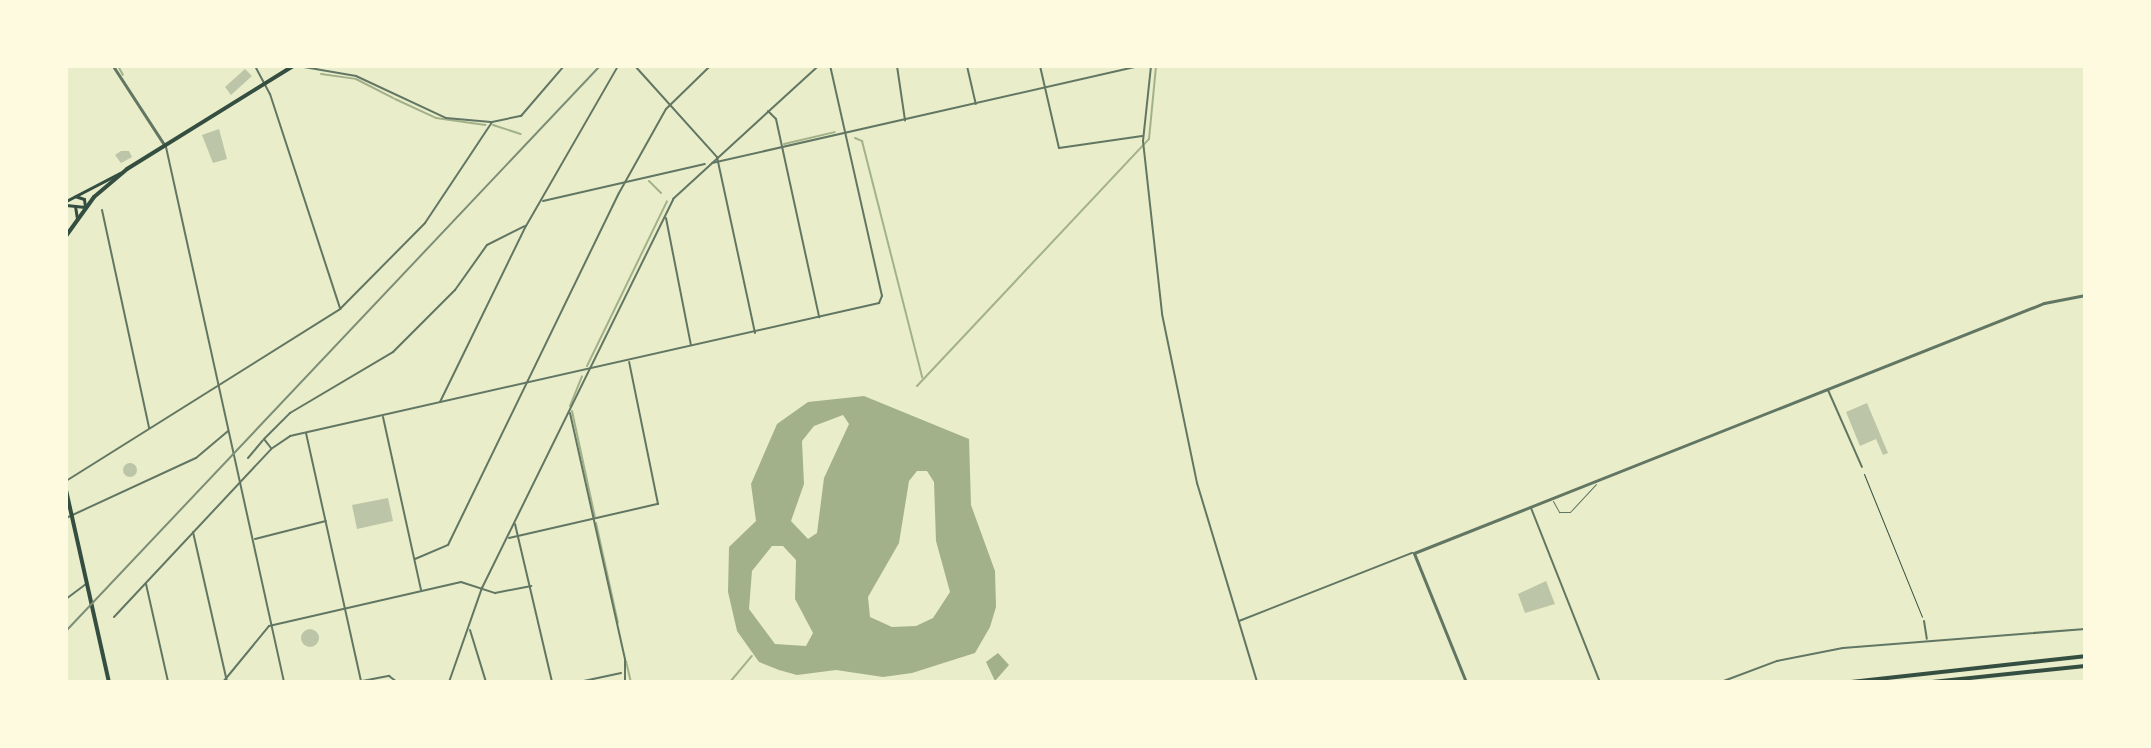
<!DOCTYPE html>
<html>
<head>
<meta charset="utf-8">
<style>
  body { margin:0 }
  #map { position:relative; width:2151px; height:748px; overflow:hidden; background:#e9edc9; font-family:Commissioner,sans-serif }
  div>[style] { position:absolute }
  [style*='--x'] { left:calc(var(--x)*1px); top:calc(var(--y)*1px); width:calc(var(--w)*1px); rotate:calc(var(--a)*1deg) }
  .water>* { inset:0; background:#a3b18a }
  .stream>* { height:2px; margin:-1px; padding:0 1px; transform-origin:1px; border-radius:1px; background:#a3b18a }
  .building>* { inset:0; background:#bcc5a7 }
  .round { border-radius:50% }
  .path>* { height:1px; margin:-0.5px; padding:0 0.5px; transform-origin:0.5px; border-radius:0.5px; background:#344e41 }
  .service>* { height:1px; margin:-0.5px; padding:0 0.5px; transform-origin:0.5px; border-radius:0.5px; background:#617663 }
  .minor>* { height:2px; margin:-1px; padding:0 1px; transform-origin:1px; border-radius:1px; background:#617663 }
  .tertiary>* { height:3px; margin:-1.5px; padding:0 1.5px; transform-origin:1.5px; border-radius:1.5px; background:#617663 }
  .secondary>* { height:3px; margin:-1.5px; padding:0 1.5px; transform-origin:1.5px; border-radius:1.5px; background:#344e41 }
  .primary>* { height:4px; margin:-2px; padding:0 2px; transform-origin:2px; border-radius:2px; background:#344e41 }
  .motorway>* { height:4px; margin:-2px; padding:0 2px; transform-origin:2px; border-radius:2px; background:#344e41 }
  .rail>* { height:2px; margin:-1px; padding:0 1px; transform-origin:1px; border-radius:1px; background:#7c8e77 }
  span { translate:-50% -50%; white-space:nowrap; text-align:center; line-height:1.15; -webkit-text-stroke:6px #fefae0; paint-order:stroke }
  .frame { position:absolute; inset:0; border:68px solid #fefae0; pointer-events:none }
</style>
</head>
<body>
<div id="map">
  <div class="water">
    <i style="clip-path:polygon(evenodd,864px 396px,969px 439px,971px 505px,995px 571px,996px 607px,990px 627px,975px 653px,912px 673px,883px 677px,836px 670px,797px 675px,779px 670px,759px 662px,737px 631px,728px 592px,729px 547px,756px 521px,751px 484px,777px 424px,808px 402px,864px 396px,843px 415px,849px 424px,824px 478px,817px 533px,808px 539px,791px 521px,804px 484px,802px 441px,814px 426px,843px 415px,864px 396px,917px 471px,927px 471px,934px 482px,936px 541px,950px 592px,933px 618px,916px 626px,892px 627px,870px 617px,868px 597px,899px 543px,909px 481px,917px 471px,864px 396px,772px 546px,783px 546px,796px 560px,795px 599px,813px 633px,806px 646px,775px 644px,749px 609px,752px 571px,772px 546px)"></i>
    <i style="clip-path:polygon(998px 653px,1009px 665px,995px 681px,986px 662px)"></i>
  </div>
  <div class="stream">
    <i style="--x:118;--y:66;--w:10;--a:61"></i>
    <i style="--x:317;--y:66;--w:2;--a:90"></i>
    <i style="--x:321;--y:74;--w:35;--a:8"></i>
    <i style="--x:356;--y:79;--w:42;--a:27.2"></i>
    <i style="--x:395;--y:99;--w:45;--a:24.9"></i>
    <i style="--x:436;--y:118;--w:50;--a:8"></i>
    <i style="--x:493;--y:125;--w:29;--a:18"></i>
    <i style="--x:855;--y:138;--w:8;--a:23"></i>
    <i style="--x:862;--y:141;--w:244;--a:75.7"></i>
    <i style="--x:784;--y:144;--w:52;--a:-13.2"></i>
    <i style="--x:649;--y:181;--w:17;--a:45"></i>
    <i style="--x:587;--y:366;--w:183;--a:-64.1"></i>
    <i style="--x:917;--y:386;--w:339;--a:-46.8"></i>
    <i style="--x:1149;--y:139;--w:73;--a:-84.5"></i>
    <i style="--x:570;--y:406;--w:32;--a:-68"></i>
    <i style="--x:572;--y:411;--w:108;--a:77.8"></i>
    <i style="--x:596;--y:523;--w:102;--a:77.6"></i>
    <i style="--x:626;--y:661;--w:22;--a:77"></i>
    <i style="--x:730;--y:682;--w:34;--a:-50"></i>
  </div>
  <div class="building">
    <i style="clip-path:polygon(245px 69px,252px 76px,231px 95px,225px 87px)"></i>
    <i style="clip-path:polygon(219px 129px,227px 159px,213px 163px,202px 135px)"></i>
    <i style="clip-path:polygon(121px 151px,129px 151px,132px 157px,121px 163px,115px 155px)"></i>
    <i style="clip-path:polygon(1867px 403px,1888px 453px,1883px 455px,1876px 439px,1860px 446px,1846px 412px)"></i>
    <i class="round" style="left:123px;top:463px;width:14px;height:14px"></i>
    <i style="clip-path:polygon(388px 498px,393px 521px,357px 529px,352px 505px)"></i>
    <i style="clip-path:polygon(1546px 581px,1555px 604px,1525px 613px,1518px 594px)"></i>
    <i class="round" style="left:301px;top:629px;width:18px;height:18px"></i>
  </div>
  <div class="path">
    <i style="--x:1864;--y:474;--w:154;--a:67.9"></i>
  </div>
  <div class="service">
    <i style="--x:1553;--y:501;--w:13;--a:61"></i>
    <i style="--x:1559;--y:512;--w:11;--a:0"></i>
    <i style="--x:1570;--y:512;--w:38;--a:-47"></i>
  </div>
  <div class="minor">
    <i style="--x:255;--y:66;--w:32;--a:62"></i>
    <i style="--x:270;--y:94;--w:225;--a:71.9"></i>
    <i style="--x:298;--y:66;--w:59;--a:9.8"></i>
    <i style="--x:356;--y:76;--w:99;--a:25"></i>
    <i style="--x:446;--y:118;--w:45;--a:5.1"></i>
    <i style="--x:635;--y:66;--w:122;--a:48"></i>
    <i style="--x:717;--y:157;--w:180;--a:77.8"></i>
    <i style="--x:897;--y:66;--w:55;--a:81.6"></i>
    <i style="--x:967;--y:66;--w:39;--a:77"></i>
    <i style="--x:1040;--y:66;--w:84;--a:77"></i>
    <i style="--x:1059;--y:148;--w:84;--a:-8.2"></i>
    <i style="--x:1151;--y:66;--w:75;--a:96.1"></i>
    <i style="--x:1143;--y:141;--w:174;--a:83.7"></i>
    <i style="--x:1162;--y:314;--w:173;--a:78.3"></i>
    <i style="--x:1197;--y:483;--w:208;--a:73.2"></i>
    <i style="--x:768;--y:111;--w:11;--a:45"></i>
    <i style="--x:776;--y:119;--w:203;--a:77.7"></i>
    <i style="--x:166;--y:147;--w:548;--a:77.56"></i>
    <i style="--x:712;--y:163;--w:438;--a:-12.8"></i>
    <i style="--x:543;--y:201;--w:166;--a:-12.9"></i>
    <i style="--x:102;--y:210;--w:223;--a:77.8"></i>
    <i style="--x:666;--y:218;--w:129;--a:78.9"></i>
    <i style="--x:1828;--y:390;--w:84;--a:66.2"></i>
    <i style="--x:440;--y:402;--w:196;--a:-64"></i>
    <i style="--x:526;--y:226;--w:185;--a:-60.1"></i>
    <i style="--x:570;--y:413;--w:252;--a:77.4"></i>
    <i style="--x:625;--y:659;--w:23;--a:90"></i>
    <i style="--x:383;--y:417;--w:177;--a:77.6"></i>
    <i style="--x:306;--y:433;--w:254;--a:77.5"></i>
    <i style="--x:271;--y:448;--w:11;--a:-128"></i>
    <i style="--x:264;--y:439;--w:37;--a:-45"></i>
    <i style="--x:290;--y:413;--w:120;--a:-30.6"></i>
    <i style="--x:393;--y:352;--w:88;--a:-45"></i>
    <i style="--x:455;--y:290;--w:55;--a:-54.6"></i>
    <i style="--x:487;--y:245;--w:42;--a:-26.6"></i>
    <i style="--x:248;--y:458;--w:23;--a:-50"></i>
    <i style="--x:66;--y:481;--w:324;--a:-32.1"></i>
    <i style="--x:340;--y:309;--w:121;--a:-45.3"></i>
    <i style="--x:425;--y:223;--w:121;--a:-56.4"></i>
    <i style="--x:492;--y:122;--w:30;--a:-12"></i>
    <i style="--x:521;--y:116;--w:66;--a:-49.3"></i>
    <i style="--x:1531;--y:508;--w:187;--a:68.4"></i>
    <i style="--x:66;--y:518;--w:143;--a:-24.8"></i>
    <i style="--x:196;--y:458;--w:42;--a:-40.2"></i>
    <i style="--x:515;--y:524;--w:162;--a:76.8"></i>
    <i style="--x:193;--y:532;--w:154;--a:77.2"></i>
    <i style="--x:509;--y:538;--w:153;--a:-12.9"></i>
    <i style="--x:658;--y:504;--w:145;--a:-101.5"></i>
    <i style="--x:255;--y:539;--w:73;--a:-14.2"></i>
    <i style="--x:415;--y:559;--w:36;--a:-23"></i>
    <i style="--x:448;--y:545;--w:391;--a:-64.1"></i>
    <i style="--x:619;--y:193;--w:96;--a:-60.8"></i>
    <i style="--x:666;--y:109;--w:62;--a:-44.3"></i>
    <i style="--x:146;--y:584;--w:100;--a:77.3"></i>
    <i style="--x:66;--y:599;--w:25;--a:-37"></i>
    <i style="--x:114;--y:617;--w:230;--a:-46.9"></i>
    <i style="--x:271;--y:449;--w:23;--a:-34"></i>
    <i style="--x:290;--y:436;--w:604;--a:-12.72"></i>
    <i style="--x:879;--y:303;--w:8;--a:-67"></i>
    <i style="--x:882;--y:296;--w:236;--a:-102.7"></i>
    <i style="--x:1239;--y:621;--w:186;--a:-21.5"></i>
    <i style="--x:1924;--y:621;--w:18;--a:81"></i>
    <i style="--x:470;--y:630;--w:54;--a:72.9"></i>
    <i style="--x:223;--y:682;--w:72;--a:-50.6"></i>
    <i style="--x:269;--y:626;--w:197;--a:-12.9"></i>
    <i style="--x:461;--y:582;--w:36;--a:18"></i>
    <i style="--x:495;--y:593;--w:37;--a:-11"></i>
    <i style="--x:357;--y:682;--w:33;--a:-11"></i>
    <i style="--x:389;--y:676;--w:10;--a:37"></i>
    <i style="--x:449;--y:682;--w:100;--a:-70.7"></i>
    <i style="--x:482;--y:588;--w:433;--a:-63.8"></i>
    <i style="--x:673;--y:199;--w:197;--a:-42.5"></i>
    <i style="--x:579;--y:682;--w:43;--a:-12.1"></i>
    <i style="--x:1721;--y:682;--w:60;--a:-20.6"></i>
    <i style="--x:1777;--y:661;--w:67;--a:-11.1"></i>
    <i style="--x:1843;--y:648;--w:243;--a:-4.5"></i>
  </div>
  <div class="tertiary">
    <i style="--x:113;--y:66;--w:95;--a:57"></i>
    <i style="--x:1466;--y:682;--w:139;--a:-112"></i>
    <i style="--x:1414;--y:553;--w:678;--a:-21.64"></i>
    <i style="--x:2044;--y:303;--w:42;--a:-11"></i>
  </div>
  <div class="secondary">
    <i style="--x:66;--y:201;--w:61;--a:-27.4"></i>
    <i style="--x:66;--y:205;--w:19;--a:6"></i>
    <i style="--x:85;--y:207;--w:8;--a:-97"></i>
    <i style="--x:84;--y:199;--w:9;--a:-162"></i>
    <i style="--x:75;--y:206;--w:12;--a:81"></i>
  </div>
  <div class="primary">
    <i style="--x:66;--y:236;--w:48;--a:-54.3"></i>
    <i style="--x:94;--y:197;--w:43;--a:-40.3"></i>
    <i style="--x:127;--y:169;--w:195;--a:-31.8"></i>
    <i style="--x:66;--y:490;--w:197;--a:77.4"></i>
  </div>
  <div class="motorway">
    <i style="--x:1851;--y:682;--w:235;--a:-6.3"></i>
    <i style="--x:1932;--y:682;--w:154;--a:-6"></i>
  </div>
  <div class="rail">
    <i style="--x:66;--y:631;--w:777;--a:-46.62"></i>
  </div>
  <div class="frame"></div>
</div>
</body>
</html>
